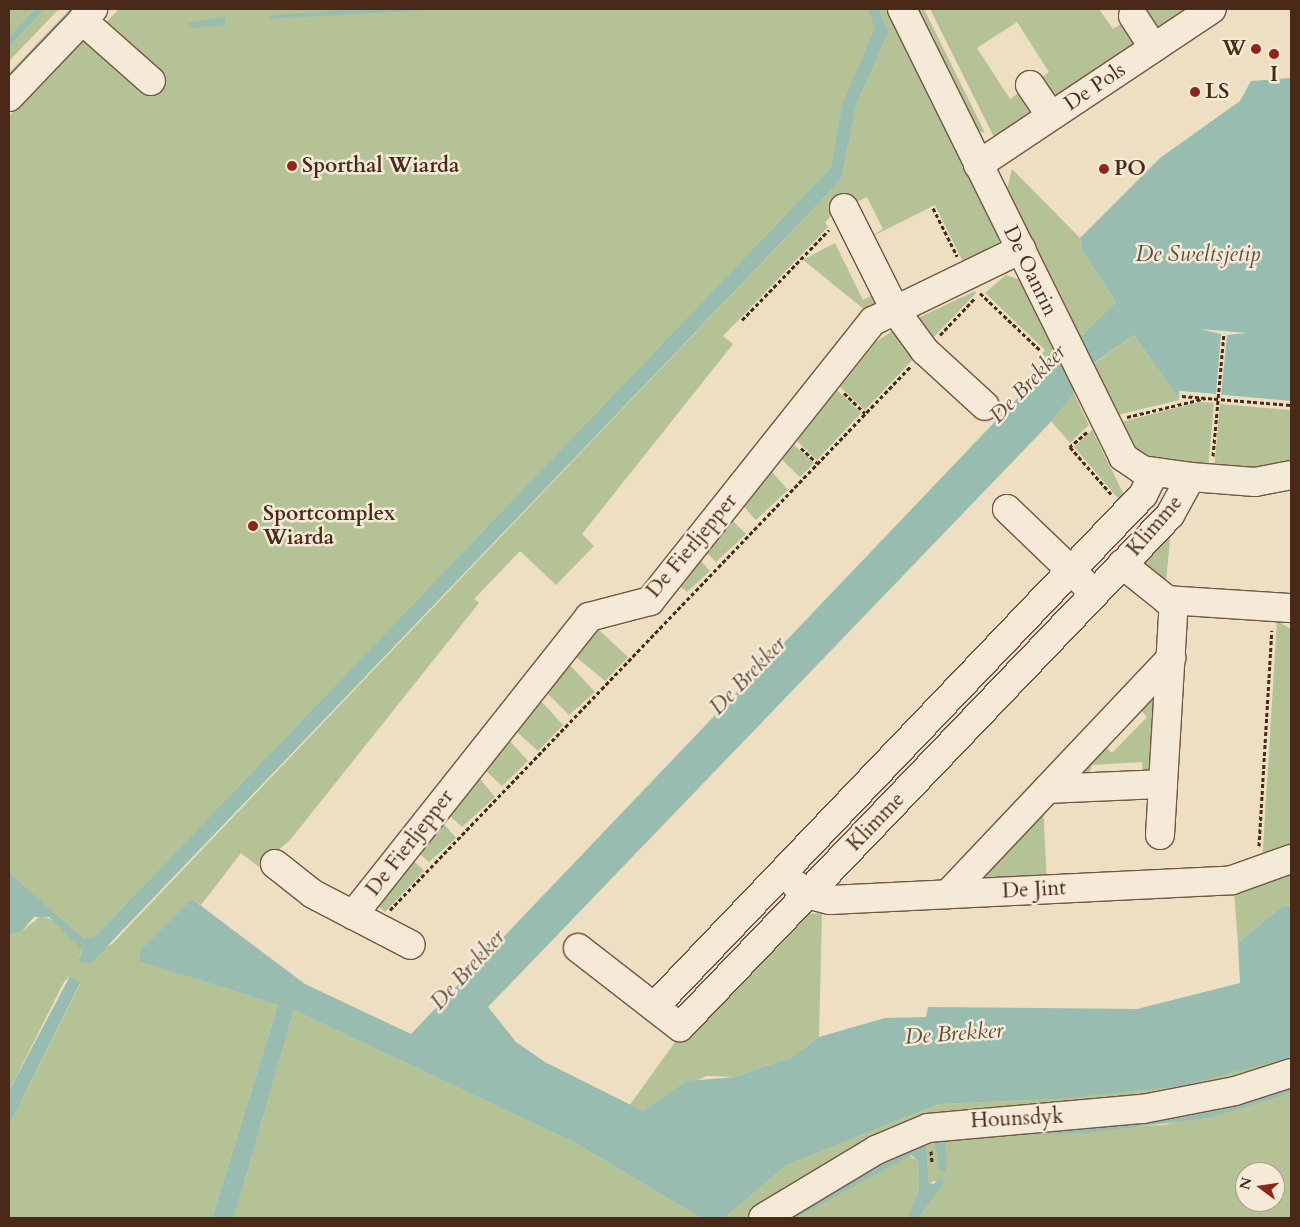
<!DOCTYPE html>
<html>
<head>
<meta charset="utf-8">
<style>
  body { margin:0 }
  #map { position:relative; width:1300px; height:1227px; overflow:hidden; background:#eedec2; font-family:Cardo,serif }
  div>[style] { position:absolute }
  [style*='--x'] { left:calc(var(--x)*1px); top:calc(var(--y)*1px); width:calc(var(--w)*1px); rotate:calc(var(--a)*1deg) }
  .green>* { inset:0; background:#b5c296 }
  .water>* { inset:0; background:#99bcb1 }
  .pier>* { inset:0; background:#eedec2 }
  .path>* { height:3px; margin-top:-1.5px; transform-origin:0; background:repeating-linear-gradient(90deg,#4a2918 0 4px,transparent 0 6.5px) }
  .roads { filter:drop-shadow(1px 0 #735642) drop-shadow(-1px 0 #735642) drop-shadow(0 1px #735642) drop-shadow(0 -1px #735642) }
  .minor>* { height:28px; margin:-14px; padding:0 14px; transform-origin:14px; border-radius:14px; background:#f4ead7 }
  .dots>* { width:14px; height:14px; translate:-50% -50%; box-sizing:border-box; border:2px solid #f4ead7; border-radius:50% }
  span { translate:-50% -50%; white-space:nowrap; text-align:center; line-height:1.15; -webkit-text-stroke:5px #f4ead7; paint-order:stroke }
  .poi-label { font-size:21px; color:#4a2918; font-weight:700 }
  .right { translate:-100% -50%; text-align:right }
  .left { translate:0 -50%; text-align:left }
  .street-label { font-size:21px; color:#4a2918 }
  .water-label { font-size:22px; color:#5e4e3e; font-style:italic }
  .frame { position:absolute; inset:0; border:10px solid #4a2918; pointer-events:none }
  .north { position:absolute; left:1235px; top:1162px; width:50px; height:50px; box-sizing:border-box; background:#f4ead7; border:1px solid #b09d8b; border-radius:50%; rotate:284deg; font-size:14px; font-weight:700; line-height:20px; text-align:center; color:#4a2918 }
  .north::after { content:''; display:block; margin:auto; width:18px; height:22px; background:#8f2418; clip-path:polygon(50% 0,100% 100%,50% 72%,0 100%) }
</style>
</head>
<body>
<div id="map">
  <div class="green">
    <i style="clip-path:polygon(9px 9px,35px 9px,9px 36px)"></i>
    <i style="clip-path:polygon(45px 9px,59px 9px,9px 61px,9px 47px)"></i>
    <i style="clip-path:polygon(70px 9px,79px 9px,9px 82px,9px 73px)"></i>
    <i style="clip-path:polygon(119px 9px,872px 9px,882px 26px,850px 103px,837px 173px,89px 949px,9px 878px,9px 116px,88px 34px,92px 37px)"></i>
    <i style="clip-path:polygon(879px 9px,892px 9px,1002px 233px,995px 253px,966px 268px,935px 205px,869px 238px,883px 229px,867px 197px,852px 204px,849px 197px,825px 222px,828px 227px,723px 336px,733px 344px,582px 534px,594px 546px,556px 585px,520px 551px,474px 599px,479px 603px,290px 840px,259px 867px,241px 853px,201px 905px,192px 899px,140px 961px,278px 1005px,212px 1218px,9px 1218px,9px 1126px,80px 984px,70px 976px,64px 982px,9px 1091px,9px 935px,22px 931px,42px 915px,57px 923px,83px 950px,79px 957px,112px 944px,841px 180px,857px 103px,889px 32px)"></i>
    <i style="clip-path:polygon(910px 9px,924px 9px,985px 133px,969px 129px)"></i>
    <i style="clip-path:polygon(930px 9px,1099px 9px,1113px 29px,1128px 20px,1141px 46px,1059px 103px,1036px 82px,1049px 72px,1017px 22px,977px 48px,1010px 99px,1025px 89px,1038px 107px,1006px 139px,993px 135px)"></i>
    <i style="clip-path:polygon(1145px 9px,1190px 9px,1161px 35px,1139px 13px)"></i>
    <i style="clip-path:polygon(1012px 169px,1080px 238px,1083px 252px,1116px 302px,1080px 337px,1006px 194px)"></i>
    <i style="clip-path:polygon(835px 243px,863px 300px,877px 293px,884px 307px,870px 314px,803px 260px)"></i>
    <i style="clip-path:polygon(1006px 275px,1026px 282px,1048px 328px,1056px 359px,1050px 364px,1041px 355px,1045px 350px,985px 293px)"></i>
    <i style="clip-path:polygon(975px 291px,976px 293px,929px 342px,914px 320px)"></i>
    <i style="clip-path:polygon(898px 327px,918px 354px,865px 410px,840px 387px,876px 342px)"></i>
    <i style="clip-path:polygon(1134px 335px,1180px 400px,1117px 415px,1092px 365px)"></i>
    <i style="clip-path:polygon(837px 390px,861px 413px,817px 460px,797px 441px)"></i>
    <i style="clip-path:polygon(1074px 394px,1089px 425px,1070px 443px,1051px 421px)"></i>
    <i style="clip-path:polygon(1199px 402px,1214px 403px,1208px 470px,1143px 462px,1113px 424px)"></i>
    <i style="clip-path:polygon(1220px 404px,1291px 410px,1291px 466px,1214px 470px)"></i>
    <i style="clip-path:polygon(1092px 430px,1126px 499px,1122px 503px,1074px 447px)"></i>
    <i style="clip-path:polygon(794px 445px,814px 463px,800px 477px,782px 460px)"></i>
    <i style="clip-path:polygon(772px 472px,788px 490px,756px 520px,744px 507px)"></i>
    <i style="clip-path:polygon(733px 521px,746px 534px,716px 562px,707px 553px)"></i>
    <i style="clip-path:polygon(1171px 528px,1166px 583px,1141px 567px)"></i>
    <i style="clip-path:polygon(701px 561px,710px 571px,687px 592px,681px 587px)"></i>
    <i style="clip-path:polygon(1277px 621px,1291px 629px,1291px 848px,1262px 864px)"></i>
    <i style="clip-path:polygon(598px 629px,628px 657px,605px 681px,576px 657px)"></i>
    <i style="clip-path:polygon(570px 665px,595px 692px,569px 715px,547px 693px)"></i>
    <i style="clip-path:polygon(1151px 691px,1162px 701px,1156px 768px,1143px 777px,1142px 762px,1092px 765px,1088px 779px,1082px 764px,1102px 743px,1112px 753px,1147px 717px,1137px 706px)"></i>
    <i style="clip-path:polygon(541px 701px,563px 725px,538px 751px,517px 732px)"></i>
    <i style="clip-path:polygon(510px 741px,528px 761px,502px 786px,486px 771px)"></i>
    <i style="clip-path:polygon(480px 779px,495px 797px,462px 827px,450px 816px)"></i>
    <i style="clip-path:polygon(1043px 805px,1047px 884px,988px 879px,985px 874px)"></i>
    <i style="clip-path:polygon(444px 824px,456px 838px,429px 862px,420px 854px)"></i>
    <i style="clip-path:polygon(414px 861px,424px 871px,385px 912px,378px 906px)"></i>
    <i style="clip-path:polygon(1291px 875px,1291px 905px,1281px 907px,1238px 943px,1234px 892px)"></i>
    <i style="clip-path:polygon(822px 913px,819px 1037px,792px 1057px,734px 1077px,706px 1076px,643px 1111px,629px 1106px,678px 1038px,801px 914px)"></i>
    <i style="clip-path:polygon(294px 1010px,577px 1144px,701px 1218px,234px 1218px)"></i>
    <i style="clip-path:polygon(1291px 1057px,1291px 1070px,1236px 1087px,976px 1117px,756px 1218px,725px 1218px,785px 1166px,939px 1104px,1059px 1099px)"></i>
    <i style="clip-path:polygon(evenodd,1291px 1093px,1291px 1218px,918px 1218px,943px 1178px,929px 1183px,926px 1143px,942px 1133px,945px 1145px,950px 1137px,1163px 1125px,1291px 1093px,1245px 1172px,1275px 1172px,1275px 1202px,1245px 1202px,1245px 1172px)"></i>
    <i style="clip-path:polygon(908px 1155px,918px 1161px,919px 1189px,907px 1218px,796px 1218px)"></i>
  </div>
  <div class="water">
    <i style="clip-path:polygon(35px 9px,45px 9px,9px 47px,9px 36px)"></i>
    <i style="clip-path:polygon(357px 9px,445px 9px,269px 19px,272px 15px)"></i>
    <i style="clip-path:polygon(868px 9px,879px 9px,889px 32px,857px 103px,841px 180px,94px 960px,86px 964px,79px 961px,82px 950px,49px 917px,34px 917px,22px 931px,9px 935px,9px 873px,84px 939px,97px 935px,831px 168px,843px 103px,875px 28px)"></i>
    <i style="clip-path:polygon(225px 17px,225px 25px,193px 28px,187px 23px)"></i>
    <i style="clip-path:polygon(1291px 78px,1291px 401px,1180px 391px,1179px 399px,1134px 335px,1091px 365px,1072px 385px,1074px 394px,1047px 426px,488px 1007px,516px 1042px,545px 1062px,643px 1111px,687px 1081px,734px 1077px,792px 1057px,819px 1037px,885px 1018px,926px 1017px,928px 1007px,1137px 1009px,1240px 983px,1238px 943px,1281px 907px,1291px 905px,1291px 1057px,1181px 1086px,1059px 1099px,939px 1104px,785px 1166px,725px 1218px,701px 1218px,577px 1144px,294px 1010px,234px 1218px,212px 1218px,278px 1005px,139px 961px,140px 951px,192px 899px,305px 984px,411px 1034px,1050px 364px,1056px 359px,1062px 365px,1081px 345px,1080px 337px,1116px 302px,1083px 252px,1080px 238px,1160px 158px,1240px 101px,1251px 81px)"></i>
    <i style="clip-path:polygon(70px 976px,80px 983px,9px 1126px,9px 1091px)"></i>
    <i style="clip-path:polygon(1291px 1082px,1291px 1093px,1208px 1118px,1086px 1133px,950px 1137px,945px 1145px,947px 1166px,945px 1172px,939px 1169px,934px 1138px,942px 1133px,1084px 1126px,1169px 1115px)"></i>
    <i style="clip-path:polygon(913px 1141px,926px 1143px,929px 1183px,934px 1184px,939px 1176px,945px 1181px,918px 1218px,907px 1218px,919px 1189px,918px 1161px,911px 1155px,796px 1218px,781px 1218px)"></i>
  </div>
  <div class="pier">
    <i style="clip-path:polygon(1200px 329px,1247px 333px,1227px 335px,1221px 395px,1291px 403px,1182px 394px,1179px 400px,1179px 391px,1216px 394px,1221px 334px)"></i>
  </div>
  <div class="path">
    <i style="--x:933;--y:208;--w:54;--a:63.4"></i>
    <i style="--x:980;--y:293;--w:84;--a:43.6"></i>
    <i style="--x:742;--y:320;--w:125;--a:-46"></i>
    <i style="--x:940;--y:335;--w:51;--a:-46.6"></i>
    <i style="--x:844;--y:393;--w:29;--a:44"></i>
    <i style="--x:1182;--y:396;--w:109;--a:4.7"></i>
    <i style="--x:1127;--y:417;--w:81;--a:-13.5"></i>
    <i style="--x:1087;--y:432;--w:23;--a:139"></i>
    <i style="--x:1070;--y:447;--w:64;--a:48.8"></i>
    <i style="--x:801;--y:448;--w:22;--a:43"></i>
    <i style="--x:1213;--y:456;--w:123;--a:-84.9"></i>
    <i style="--x:1259;--y:846;--w:216;--a:-86.6"></i>
    <i style="--x:390;--y:910;--w:752;--a:-46.24"></i>
    <i style="--x:931;--y:1151;--w:12;--a:85"></i>
  </div>
  <div class="roads">
    <div class="minor">
      <i style="--x:902;--y:9;--w:500;--a:63.7"></i>
      <i style="--x:1123;--y:457;--w:23;--a:34"></i>
      <i style="--x:1142;--y:470;--w:49;--a:8.1"></i>
      <i style="--x:1191;--y:477;--w:64;--a:4.5"></i>
      <i style="--x:1255;--y:482;--w:37;--a:-11"></i>
      <i style="--x:1133;--y:16;--w:38;--a:57"></i>
      <i style="--x:82;--y:20;--w:92;--a:41.5"></i>
      <i style="--x:1030;--y:85;--w:37;--a:56"></i>
      <i style="--x:9;--y:97;--w:122;--a:-46.3"></i>
      <i style="--x:978;--y:165;--w:281;--a:-33.7"></i>
      <i style="--x:844;--y:208;--w:114;--a:63.4"></i>
      <i style="--x:895;--y:310;--w:51;--a:53.8"></i>
      <i style="--x:925;--y:351;--w:81;--a:42.5"></i>
      <i style="--x:1007;--y:509;--w:107;--a:43.9"></i>
      <i style="--x:1122;--y:564;--w:58;--a:38.7"></i>
      <i style="--x:1167;--y:600;--w:124;--a:3.7"></i>
      <i style="--x:1048;--y:789;--w:115;--a:-2.5"></i>
      <i style="--x:1163;--y:784;--w:183;--a:-86.6"></i>
      <i style="--x:1160;--y:835;--w:51;--a:-86.6"></i>
      <i style="--x:275;--y:864;--w:48;--a:38.3"></i>
      <i style="--x:313;--y:894;--w:110;--a:27.5"></i>
      <i style="--x:796;--y:885;--w:13;--a:42"></i>
      <i style="--x:806;--y:894;--w:25;--a:14"></i>
      <i style="--x:830;--y:900;--w:402;--a:-2.8"></i>
      <i style="--x:1232;--y:880;--w:63;--a:-19.6"></i>
      <i style="--x:948;--y:894;--w:325;--a:-46.6"></i>
      <i style="--x:353;--y:915;--w:380;--a:-51.6"></i>
      <i style="--x:589;--y:617;--w:63;--a:-14.7"></i>
      <i style="--x:650;--y:601;--w:358;--a:-51.5"></i>
      <i style="--x:873;--y:321;--w:165;--a:-25.9"></i>
      <i style="--x:578;--y:948;--w:129;--a:37.8"></i>
      <i style="--x:680;--y:1027;--w:709;--a:-46.26"></i>
      <i style="--x:1170;--y:515;--w:43;--a:-61.1"></i>
      <i style="--x:654;--y:1007;--w:708;--a:-46.32"></i>
      <i style="--x:1143;--y:495;--w:25;--a:-63"></i>
      <i style="--x:763;--y:1218;--w:132;--a:-31"></i>
      <i style="--x:876;--y:1150;--w:56;--a:-22.9"></i>
      <i style="--x:928;--y:1128;--w:216;--a:-5.1"></i>
      <i style="--x:1143;--y:1109;--w:94;--a:-11.1"></i>
      <i style="--x:1235;--y:1091;--w:59;--a:-17.8"></i>
    </div>
  </div>
  <div class="dots">
    <i style="left:1256px;top:49px;background:#8f2418"></i>
    <i style="left:1274px;top:54px;background:#8f2418"></i>
    <i style="left:1195px;top:92px;background:#8f2418"></i>
    <i style="left:292px;top:166px;background:#8f2418"></i>
    <i style="left:1104px;top:169px;background:#8f2418"></i>
    <i style="left:253px;top:526px;background:#8f2418"></i>
  </div>
  <div class="poi-label">
    <span class="right" style="left:1246px;top:49px">W</span>
    <span style="left:1274px;top:75px">I</span>
    <span class="left" style="left:1205px;top:92px">LS</span>
    <span class="left" style="left:302px;top:166px">Sporthal Wiarda</span>
    <span class="left" style="left:1114px;top:169px">PO</span>
    <span class="left" style="left:263px;top:526px">Sportcomplex<br>Wiarda</span>
  </div>
  <div class="street-label">
    <span style="left:1095px;top:87px;rotate:-34deg">De Pols</span>
    <span style="left:1030px;top:271px;rotate:64deg">De Oanrin</span>
    <span style="left:1155px;top:526px;rotate:-49deg">Klimme</span>
    <span style="left:692px;top:546px;rotate:-50deg">De Fierljepper</span>
    <span style="left:876px;top:822px;rotate:-46deg">Klimme</span>
    <span style="left:410px;top:843px;rotate:-52deg">De Fierljepper</span>
    <span style="left:1034px;top:890px;rotate:-3deg">De Jint</span>
    <span style="left:1017px;top:1119px;rotate:-3deg">Hounsdyk</span>
  </div>
  <div class="water-label">
    <span style="left:1198px;top:255px">De Sweltsjetip</span>
    <span style="left:1028px;top:384px;rotate:-46deg">De Brekker</span>
    <span style="left:748px;top:676px;rotate:-46deg">De Brekker</span>
    <span style="left:468px;top:970px;rotate:-48deg">De Brekker</span>
    <span style="left:954px;top:1034px;rotate:-4deg">De Brekker</span>
  </div>
  <div class="frame"></div>
  <div class="north">N</div>
</div>
</body>
</html>
